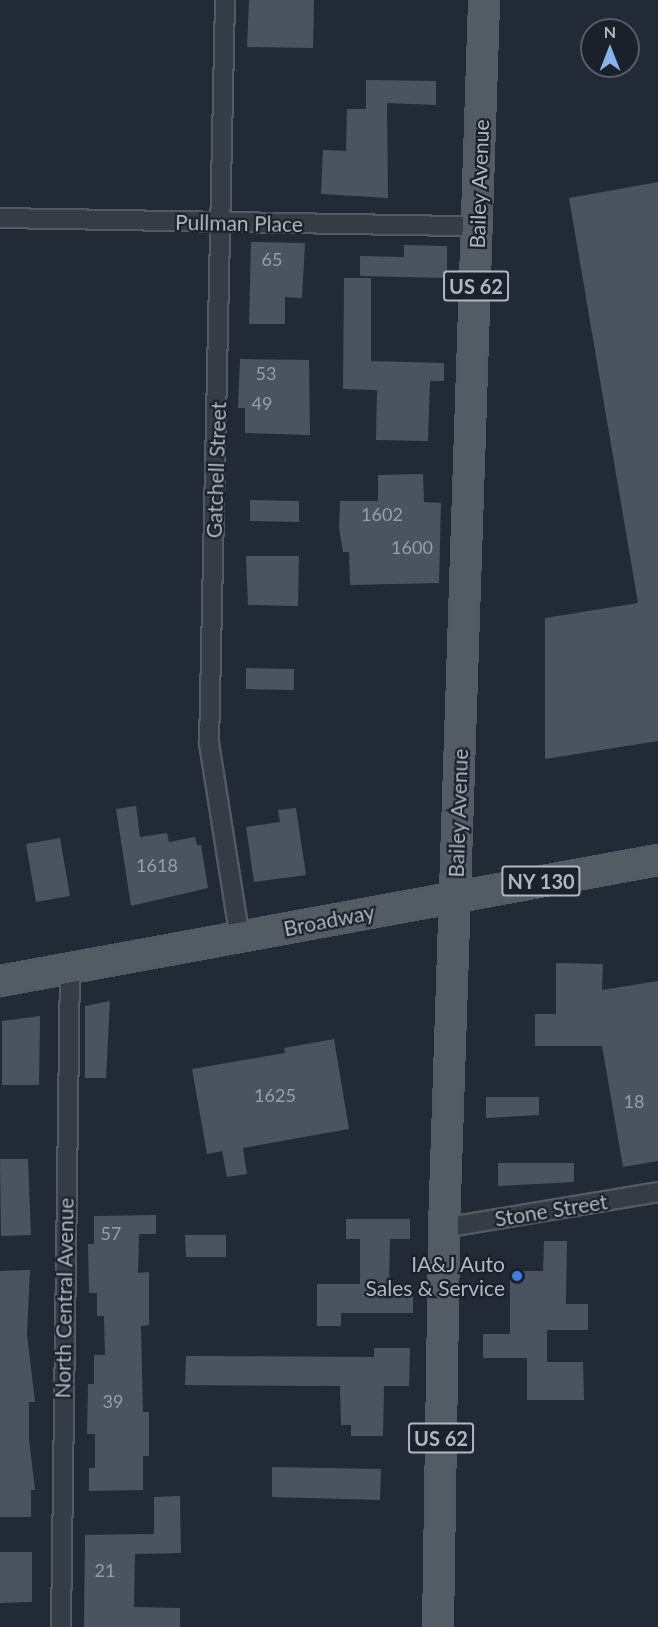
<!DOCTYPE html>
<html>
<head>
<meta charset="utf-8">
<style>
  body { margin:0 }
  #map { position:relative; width:658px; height:1627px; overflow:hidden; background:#222a35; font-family:Lato,sans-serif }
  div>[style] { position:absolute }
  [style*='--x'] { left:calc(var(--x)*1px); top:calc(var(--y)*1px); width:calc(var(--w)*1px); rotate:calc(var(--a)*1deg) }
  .building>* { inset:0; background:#4a5460 }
  .roads { filter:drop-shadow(2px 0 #525a63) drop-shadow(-2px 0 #525a63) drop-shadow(0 2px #525a63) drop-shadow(0 -2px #525a63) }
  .minor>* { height:18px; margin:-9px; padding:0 9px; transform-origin:9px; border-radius:9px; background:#353c45 }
  .primary>* { height:28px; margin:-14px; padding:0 14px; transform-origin:14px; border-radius:14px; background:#535b65 }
  .dots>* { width:16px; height:16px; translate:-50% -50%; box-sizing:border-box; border:3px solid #1a212a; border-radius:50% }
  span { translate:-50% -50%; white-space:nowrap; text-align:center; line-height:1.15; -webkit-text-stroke:4.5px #1a212a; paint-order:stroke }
  .number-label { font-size:18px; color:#969eaa }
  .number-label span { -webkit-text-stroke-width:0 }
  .shield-label span { padding:2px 4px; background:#1a212a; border:2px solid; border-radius:4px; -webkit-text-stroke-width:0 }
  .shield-label { font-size:20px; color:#afb7c2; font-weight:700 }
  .street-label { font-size:21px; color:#afb7c2 }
  .poi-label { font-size:21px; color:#afb7c2 }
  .right { translate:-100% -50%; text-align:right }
  .north { position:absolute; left:580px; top:18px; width:60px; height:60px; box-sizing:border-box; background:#1a212a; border:2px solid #565d67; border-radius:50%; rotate:0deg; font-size:16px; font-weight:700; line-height:24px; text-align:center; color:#afb7c2 }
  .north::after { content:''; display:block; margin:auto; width:21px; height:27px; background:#89b3ed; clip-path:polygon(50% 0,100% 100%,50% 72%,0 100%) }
</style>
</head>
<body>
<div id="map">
  <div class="building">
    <i style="clip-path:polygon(249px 0,314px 0,313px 48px,247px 47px)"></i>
    <i style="clip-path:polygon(366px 80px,436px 81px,436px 105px,387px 103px,388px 198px,321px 194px,323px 150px,346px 151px,347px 109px,366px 109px)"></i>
    <i style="clip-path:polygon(658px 182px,658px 741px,545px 759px,545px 618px,638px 603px,569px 198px)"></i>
    <i style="clip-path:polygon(251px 242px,305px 243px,302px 298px,285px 297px,285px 324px,249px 324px)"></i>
    <i style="clip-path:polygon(404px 245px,447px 246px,447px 278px,360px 276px,360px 256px,404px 257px)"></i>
    <i style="clip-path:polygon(344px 278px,371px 278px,371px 361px,444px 363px,444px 381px,430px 381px,428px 441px,376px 440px,377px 390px,343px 389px)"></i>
    <i style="clip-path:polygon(240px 359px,309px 360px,310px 435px,245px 433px,245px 408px,238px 408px)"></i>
    <i style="clip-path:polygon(423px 474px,424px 502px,441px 503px,439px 583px,350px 585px,349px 552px,343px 552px,339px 528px,340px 501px,378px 501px,378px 475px)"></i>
    <i style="clip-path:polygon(250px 500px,299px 501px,299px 522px,250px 521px)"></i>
    <i style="clip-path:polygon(246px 556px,299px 556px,298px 606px,248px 605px)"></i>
    <i style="clip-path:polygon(246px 668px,294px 669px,294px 690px,246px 689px)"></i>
    <i style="clip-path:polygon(136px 806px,140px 837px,167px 833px,169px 842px,195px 837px,197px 845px,201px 845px,208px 888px,131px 906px,116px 809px)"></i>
    <i style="clip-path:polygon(296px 808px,306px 875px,254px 882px,246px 827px,280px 822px,278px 810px)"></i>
    <i style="clip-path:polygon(60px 838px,70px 896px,36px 902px,26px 844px)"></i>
    <i style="clip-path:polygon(556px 963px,603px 964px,602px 990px,658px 981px,658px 1161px,623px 1167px,602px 1046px,535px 1046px,535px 1014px,556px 1014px)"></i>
    <i style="clip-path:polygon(110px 1001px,106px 1078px,85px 1078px,85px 1006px)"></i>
    <i style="clip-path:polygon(40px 1016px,39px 1085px,2px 1085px,2px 1021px)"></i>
    <i style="clip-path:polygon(334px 1039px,349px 1129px,243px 1148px,247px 1174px,227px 1177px,222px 1151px,207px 1154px,192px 1069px,285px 1053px,284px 1048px)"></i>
    <i style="clip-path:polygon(486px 1097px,539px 1097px,539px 1115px,486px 1118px)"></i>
    <i style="clip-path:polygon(0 1159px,28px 1159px,31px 1235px,1px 1236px)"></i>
    <i style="clip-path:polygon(498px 1163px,574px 1163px,574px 1182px,498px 1186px)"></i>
    <i style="clip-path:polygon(156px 1215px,156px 1234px,139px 1234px,138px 1273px,149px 1272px,149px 1325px,141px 1326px,143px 1412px,149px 1412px,149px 1456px,143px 1456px,143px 1490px,89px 1491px,89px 1468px,95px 1468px,95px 1434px,87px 1434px,88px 1384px,94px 1384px,94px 1355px,105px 1355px,104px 1316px,97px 1316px,97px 1293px,89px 1293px,88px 1244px,94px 1244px,94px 1216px)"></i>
    <i style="clip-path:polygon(346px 1219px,410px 1219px,410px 1239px,390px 1239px,389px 1284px,413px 1284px,413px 1313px,341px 1313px,341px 1326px,317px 1326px,317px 1284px,360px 1284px,360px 1239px,346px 1239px)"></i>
    <i style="clip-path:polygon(185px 1235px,226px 1235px,226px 1257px,186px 1257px)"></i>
    <i style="clip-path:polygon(544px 1241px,567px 1241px,566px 1304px,588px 1304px,588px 1330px,547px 1330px,547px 1362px,583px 1362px,584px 1400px,527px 1400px,527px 1358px,483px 1358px,483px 1334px,510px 1334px,510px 1271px,543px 1271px)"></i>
    <i style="clip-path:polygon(30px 1270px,27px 1334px,35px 1402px,29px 1402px,29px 1439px,35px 1490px,31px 1490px,31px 1517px,0 1517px,0 1271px)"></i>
    <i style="clip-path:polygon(374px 1348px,410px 1348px,409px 1386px,384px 1386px,383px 1436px,351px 1436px,351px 1425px,341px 1425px,340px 1386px,185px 1385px,186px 1356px,374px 1357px)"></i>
    <i style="clip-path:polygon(272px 1467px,381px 1469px,380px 1500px,272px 1497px)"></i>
    <i style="clip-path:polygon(180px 1496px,181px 1553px,135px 1554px,134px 1607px,180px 1608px,180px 1627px,84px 1627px,85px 1535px,154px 1534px,154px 1497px)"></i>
    <i style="clip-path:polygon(0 1552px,32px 1552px,32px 1602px,0 1603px)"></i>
  </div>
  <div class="roads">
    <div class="minor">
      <i style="--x:225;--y:0;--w:743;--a:91.23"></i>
      <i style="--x:209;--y:743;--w:197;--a:81"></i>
      <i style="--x:0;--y:218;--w:478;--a:1"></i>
      <i style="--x:444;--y:1228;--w:217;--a:-9.5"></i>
      <i style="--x:61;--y:1627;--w:659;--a:-89.22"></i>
    </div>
    <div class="primary">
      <i style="--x:0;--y:981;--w:669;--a:-10.42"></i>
      <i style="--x:438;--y:1627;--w:399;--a:-89.1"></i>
      <i style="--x:444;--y:1228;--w:1229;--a:-88.13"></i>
    </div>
  </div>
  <div class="dots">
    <i style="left:517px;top:1276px;background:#3f7fe0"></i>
  </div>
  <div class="number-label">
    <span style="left:272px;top:259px">65</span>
    <span style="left:266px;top:373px">53</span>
    <span style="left:262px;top:403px">49</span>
    <span style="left:382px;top:514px">1602</span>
    <span style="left:412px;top:547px">1600</span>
    <span style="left:157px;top:865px">1618</span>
    <span style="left:275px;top:1095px">1625</span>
    <span style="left:634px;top:1101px">18</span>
    <span style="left:111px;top:1233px">57</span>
    <span style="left:113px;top:1401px">39</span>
    <span style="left:105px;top:1570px">21</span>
  </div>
  <div class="shield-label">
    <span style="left:476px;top:286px">US 62</span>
    <span style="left:541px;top:881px">NY 130</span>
    <span style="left:441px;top:1438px">US 62</span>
  </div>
  <div class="street-label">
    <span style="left:479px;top:184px;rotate:-88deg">Bailey Avenue</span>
    <span style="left:239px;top:223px;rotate:1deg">Pullman Place</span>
    <span style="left:216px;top:470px;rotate:-88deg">Gatchell Street</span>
    <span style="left:458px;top:813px;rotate:-88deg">Bailey Avenue</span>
    <span style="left:329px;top:920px;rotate:-11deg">Broadway</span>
    <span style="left:551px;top:1210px;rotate:-9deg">Stone Street</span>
    <span style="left:64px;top:1298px;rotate:-89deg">North Central Avenue</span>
  </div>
  <div class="poi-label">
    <span class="right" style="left:505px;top:1276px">IA&amp;J Auto<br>Sales &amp; Service</span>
  </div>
  <div class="north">N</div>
</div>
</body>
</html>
